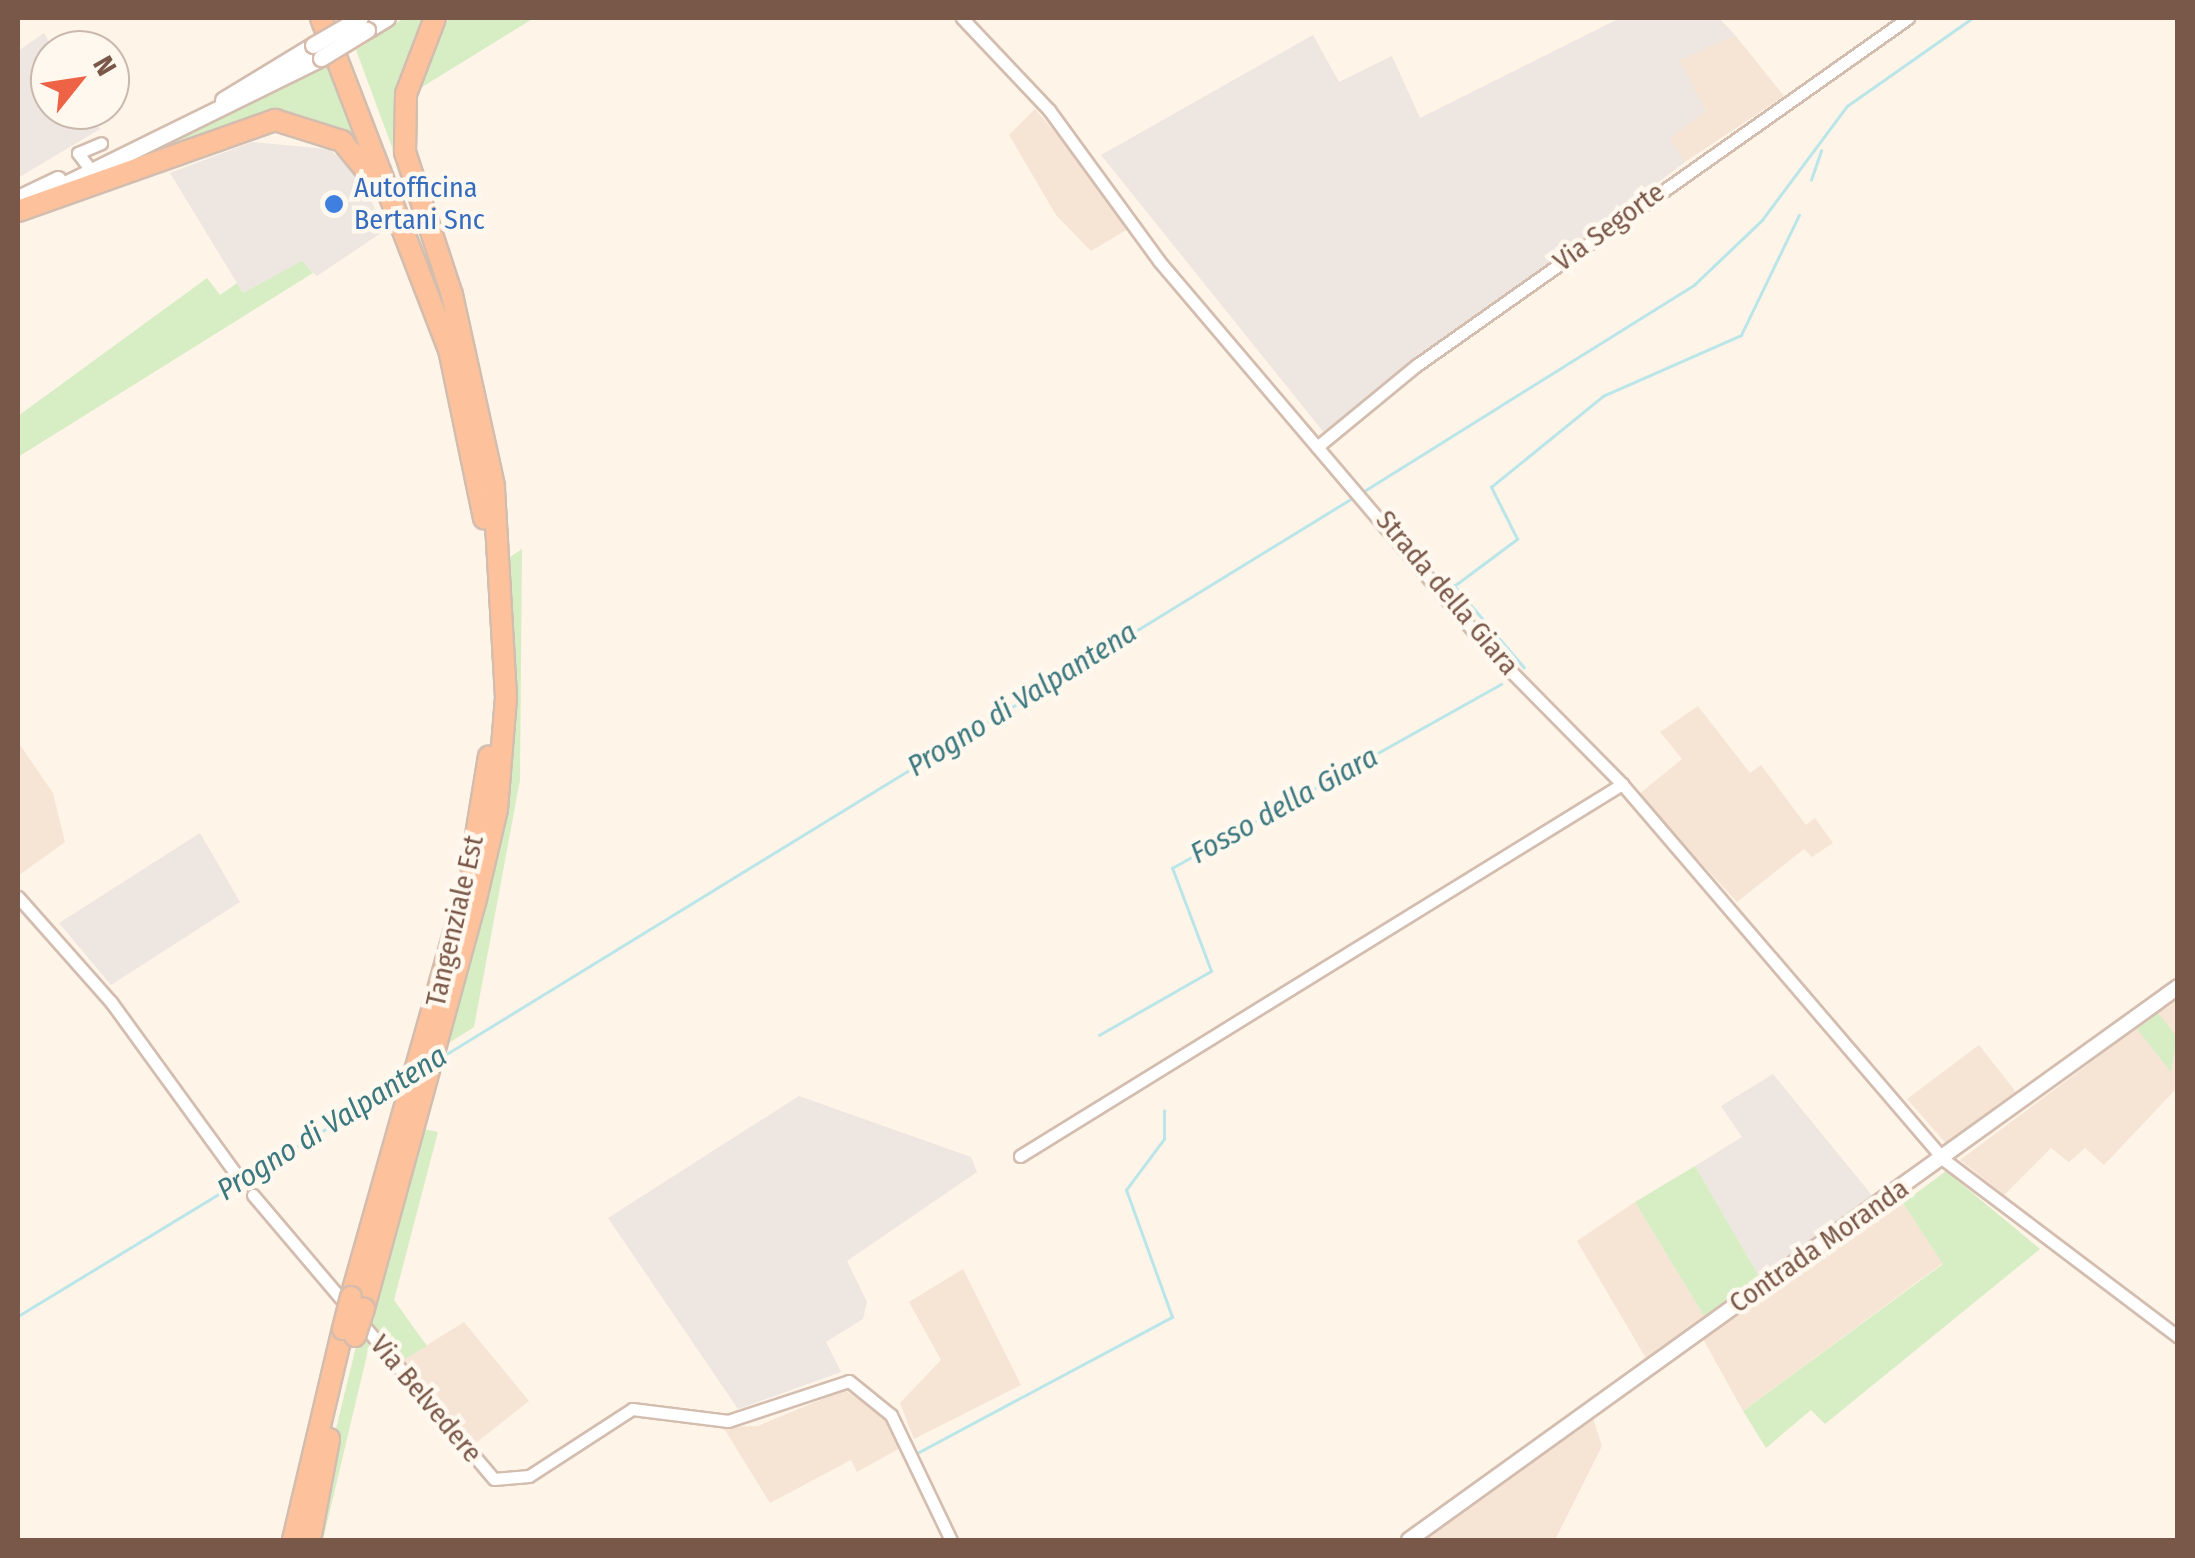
<!DOCTYPE html>
<html>
<head>
<meta charset="utf-8">
<style>
  body { margin:0 }
  #map { position:relative; width:2195px; height:1558px; overflow:hidden; background:#fef4e8; font-family:"Fira Sans Condensed",sans-serif }
  div>[style] { position:absolute }
  [style*='--x'] { left:calc(var(--x)*1px); top:calc(var(--y)*1px); width:calc(var(--w)*1px); rotate:calc(var(--a)*1deg) }
  .residential>* { inset:0; background:#f6e5d5 }
  .industrial>* { inset:0; background:#eee7e1 }
  .green>* { inset:0; background:#d7edc4 }
  .stream>* { height:2.5px; margin:-1.25px; padding:0 1.25px; transform-origin:1.25px; border-radius:1.25px; background:#bae5e9 }
  .roads { filter:drop-shadow(2px 0 #d3bdaf) drop-shadow(-2px 0 #d3bdaf) drop-shadow(0 2px #d3bdaf) drop-shadow(0 -2px #d3bdaf) }
  .minor>* { height:11px; margin:-5.5px; padding:0 5.5px; transform-origin:5.5px; border-radius:5.5px; background:#fff }
  .tertiary>* { height:14px; margin:-7px; padding:0 7px; transform-origin:7px; border-radius:7px; background:#fff }
  .secondary>* { height:15px; margin:-7.5px; padding:0 7.5px; transform-origin:7.5px; border-radius:7.5px; background:#fff }
  .trunk>* { height:20px; margin:-10px; padding:0 10px; transform-origin:10px; border-radius:10px; background:#fdc29c }
  .bridges { filter:drop-shadow(2px 0 #d7bcab) drop-shadow(-2px 0 #d7bcab) drop-shadow(0 2px #d7bcab) drop-shadow(0 -2px #d7bcab) }
  .secondary-bridge>* { height:15px; margin:-7.5px; padding:0 7.5px; transform-origin:7.5px; border-radius:7.5px; background:#fff }
  .trunk-bridge>* { height:20px; margin:-10px; padding:0 10px; transform-origin:10px; border-radius:10px; background:#fdc29c }
  .dots>* { width:28px; height:28px; translate:-50% -50%; box-sizing:border-box; border:5px solid #fff8ef; border-radius:50% }
  span { translate:-50% -50%; white-space:nowrap; text-align:center; line-height:1.15; -webkit-text-stroke:9px #fff8ef; paint-order:stroke }
  .shop-label { font-size:28px; color:#366cbe }
  .left { translate:0 -50%; text-align:left }
  .street-label { font-size:28px; color:#7a5849 }
  .water-label { font-size:30px; color:#3c787f; font-style:italic }
  .frame { position:absolute; inset:0; border:20px solid #7a5849; pointer-events:none }
  .north { position:absolute; left:30px; top:30px; width:100px; height:100px; box-sizing:border-box; background:#fff8ef; border:2px solid #cab8ad; border-radius:50%; rotate:60deg; font-size:28px; font-weight:700; line-height:40px; text-align:center; color:#7a5849 }
  .north::after { content:''; display:block; margin:auto; width:35px; height:45px; background:#ee6246; clip-path:polygon(50% 0,100% 100%,50% 72%,0 100%) }
</style>
</head>
<body>
<div id="map">
  <div class="residential">
    <i style="clip-path:polygon(1735px 35px,1784px 96px,1685px 162px,1669px 138px,1706px 111px,1679px 61px)"></i>
    <i style="clip-path:polygon(1035px 109px,1135px 225px,1091px 251px,1056px 215px,1009px 135px)"></i>
    <i style="clip-path:polygon(1698px 706px,1750px 773px,1761px 765px,1806px 825px,1815px 818px,1833px 843px,1812px 857px,1804px 849px,1737px 902px,1638px 795px,1682px 759px,1660px 732px)"></i>
    <i style="clip-path:polygon(18px 742px,53px 793px,65px 842px,18px 876px)"></i>
    <i style="clip-path:polygon(2177px 998px,2177px 1088px,2104px 1165px,2085px 1148px,2069px 1162px,2051px 1148px,2004px 1195px,1960px 1160px)"></i>
    <i style="clip-path:polygon(1979px 1045px,2020px 1097px,1950px 1148px,1907px 1099px)"></i>
    <i style="clip-path:polygon(1635px 1202px,1704px 1316px,1647px 1360px,1577px 1241px)"></i>
    <i style="clip-path:polygon(1903px 1203px,1943px 1263px,1743px 1411px,1703px 1339px)"></i>
    <i style="clip-path:polygon(963px 1269px,1021px 1385px,914px 1439px,900px 1403px,941px 1360px,909px 1302px)"></i>
    <i style="clip-path:polygon(464px 1322px,529px 1401px,472px 1446px,400px 1362px)"></i>
    <i style="clip-path:polygon(844px 1390px,879px 1410px,902px 1447px,857px 1472px,851px 1460px,770px 1503px,723px 1427px,758px 1426px)"></i>
    <i style="clip-path:polygon(1592px 1415px,1602px 1446px,1555px 1540px,1425px 1540px)"></i>
  </div>
  <div class="industrial">
    <i style="clip-path:polygon(1620px 18px,1719px 18px,1735px 35px,1680px 61px,1706px 111px,1670px 138px,1685px 162px,1325px 434px,1101px 155px,1313px 35px,1339px 82px,1392px 56px,1420px 118px)"></i>
    <i style="clip-path:polygon(44px 33px,54px 50px,50px 110px,89px 110px,100px 129px,18px 178px,18px 51px)"></i>
    <i style="clip-path:polygon(252px 142px,329px 149px,362px 178px,384px 231px,317px 276px,301px 262px,243px 293px,170px 173px)"></i>
    <i style="clip-path:polygon(200px 833px,240px 902px,111px 985px,59px 923px)"></i>
    <i style="clip-path:polygon(1773px 1074px,1875px 1199px,1760px 1278px,1695px 1166px,1742px 1137px,1721px 1106px)"></i>
    <i style="clip-path:polygon(799px 1096px,971px 1157px,977px 1172px,847px 1261px,867px 1302px,863px 1319px,826px 1342px,841px 1372px,738px 1409px,608px 1218px)"></i>
  </div>
  <div class="green">
    <i style="clip-path:polygon(404px 18px,429px 18px,406px 70px,402px 174px,356px 50px)"></i>
    <i style="clip-path:polygon(449px 18px,534px 18px,414px 92px)"></i>
    <i style="clip-path:polygon(328px 66px,366px 161px,299px 120px,116px 168px)"></i>
    <i style="clip-path:polygon(302px 261px,313px 273px,18px 457px,18px 416px,207px 278px,220px 295px,237px 283px,243px 293px)"></i>
    <i style="clip-path:polygon(522px 549px,520px 780px,474px 1027px,441px 1048px,503px 794px,507px 559px)"></i>
    <i style="clip-path:polygon(2158px 1013px,2177px 1037px,2171px 1072px,2137px 1029px)"></i>
    <i style="clip-path:polygon(424px 1129px,438px 1132px,394px 1300px,427px 1346px,400px 1362px,369px 1323px)"></i>
    <i style="clip-path:polygon(1695px 1166px,1760px 1278px,1704px 1316px,1635px 1202px)"></i>
    <i style="clip-path:polygon(1946px 1171px,2040px 1249px,1825px 1424px,1811px 1410px,1766px 1448px,1743px 1411px,1943px 1264px,1903px 1203px)"></i>
    <i style="clip-path:polygon(360px 1330px,370px 1342px,323px 1540px,309px 1540px)"></i>
  </div>
  <div class="stream">
    <i style="--x:1811;--y:180;--w:31;--a:-71"></i>
    <i style="--x:1361;--y:493;--w:393;--a:-32"></i>
    <i style="--x:1694;--y:285;--w:94;--a:-43.7"></i>
    <i style="--x:1762;--y:220;--w:142;--a:-53.3"></i>
    <i style="--x:1847;--y:106;--w:153;--a:-35.1"></i>
    <i style="--x:1524;--y:668;--w:108;--a:-130.5"></i>
    <i style="--x:1454;--y:586;--w:79;--a:-36.7"></i>
    <i style="--x:1517;--y:539;--w:58;--a:-116.6"></i>
    <i style="--x:1491;--y:487;--w:144;--a:-39.1"></i>
    <i style="--x:1603;--y:396;--w:151;--a:-23.8"></i>
    <i style="--x:1741;--y:335;--w:133;--a:-64.2"></i>
    <i style="--x:1099;--y:1035;--w:129;--a:-29.7"></i>
    <i style="--x:1211;--y:971;--w:110;--a:-110.7"></i>
    <i style="--x:1172;--y:868;--w:377;--a:-29.2"></i>
    <i style="--x:440;--y:1058;--w:1072;--a:-31.54"></i>
    <i style="--x:18;--y:1316;--w:452;--a:-31.3"></i>
    <i style="--x:919;--y:1452;--w:287;--a:-28.1"></i>
    <i style="--x:1172;--y:1317;--w:135;--a:-109.9"></i>
    <i style="--x:1126;--y:1190;--w:64;--a:-53.3"></i>
    <i style="--x:1164;--y:1139;--w:28;--a:-90"></i>
  </div>
  <div class="roads">
    <div class="minor">
      <i style="--x:962;--y:18;--w:127;--a:46.6"></i>
      <i style="--x:1049;--y:110;--w:187;--a:53.9"></i>
      <i style="--x:1159;--y:261;--w:507;--a:49.64"></i>
      <i style="--x:1487;--y:647;--w:192;--a:45.4"></i>
      <i style="--x:1622;--y:784;--w:494;--a:49.4"></i>
      <i style="--x:1943;--y:1159;--w:295;--a:37.1"></i>
      <i style="--x:87;--y:165;--w:15;--a:-127"></i>
      <i style="--x:78;--y:153;--w:25;--a:-23"></i>
      <i style="--x:1317;--y:447;--w:129;--a:-39.4"></i>
      <i style="--x:1417;--y:365;--w:601;--a:-35.25"></i>
      <i style="--x:18;--y:897;--w:140;--a:48.5"></i>
      <i style="--x:111;--y:1002;--w:216;--a:54"></i>
      <i style="--x:1020;--y:1156;--w:708;--a:-31.71"></i>
      <i style="--x:253;--y:1195;--w:372;--a:49.7"></i>
      <i style="--x:494;--y:1479;--w:35;--a:-5"></i>
      <i style="--x:529;--y:1476;--w:123;--a:-33"></i>
      <i style="--x:632;--y:1409;--w:97;--a:7.1"></i>
      <i style="--x:728;--y:1421;--w:127;--a:-18.3"></i>
      <i style="--x:849;--y:1381;--w:54;--a:39"></i>
      <i style="--x:891;--y:1415;--w:139;--a:64.4"></i>
    </div>
    <div class="tertiary">
      <i style="--x:1409;--y:1540;--w:947;--a:-35.72"></i>
    </div>
    <div class="secondary">
      <i style="--x:367;--y:30;--w:23;--a:-31"></i>
      <i style="--x:223;--y:100;--w:105;--a:-31.4"></i>
      <i style="--x:53;--y:190;--w:299;--a:-26.2"></i>
      <i style="--x:18;--y:198;--w:44;--a:-25.4"></i>
    </div>
    <div class="trunk">
      <i style="--x:321;--y:18;--w:355;--a:68.9"></i>
      <i style="--x:449;--y:349;--w:173;--a:78.3"></i>
      <i style="--x:18;--y:211;--w:273;--a:-19.5"></i>
      <i style="--x:275;--y:120;--w:70;--a:17.4"></i>
      <i style="--x:342;--y:141;--w:58;--a:50.6"></i>
      <i style="--x:471;--y:866;--w:111;--a:-80.7"></i>
      <i style="--x:351;--y:1297;--w:389;--a:-74.2"></i>
      <i style="--x:364;--y:1308;--w:420;--a:-74.7"></i>
      <i style="--x:475;--y:903;--w:97;--a:-76.8"></i>
      <i style="--x:497;--y:809;--w:112;--a:-85.4"></i>
      <i style="--x:506;--y:697;--w:211;--a:-93.3"></i>
      <i style="--x:494;--y:486;--w:196;--a:-102.4"></i>
      <i style="--x:452;--y:295;--w:151;--a:-108.2"></i>
      <i style="--x:405;--y:152;--w:58;--a:-89"></i>
      <i style="--x:406;--y:94;--w:81;--a:-69.1"></i>
      <i style="--x:293;--y:1540;--w:217;--a:-76.7"></i>
      <i style="--x:310;--y:1540;--w:103;--a:-79.3"></i>
    </div>
  </div>
  <div class="bridges">
    <div class="secondary-bridge">
      <i style="--x:313;--y:45;--w:54;--a:-29.9"></i>
      <i style="--x:321;--y:58;--w:54;--a:-31.3"></i>
    </div>
    <div class="trunk-bridge">
      <i style="--x:343;--y:1329;--w:33;--a:-76"></i>
      <i style="--x:355;--y:1336;--w:29;--a:-72"></i>
    </div>
  </div>
  <div class="dots">
    <i style="left:334px;top:204px;background:#3f7fe0"></i>
  </div>
  <div class="shop-label">
    <span class="left" style="left:354px;top:204px">Autofficina<br>Bertani Snc</span>
  </div>
  <div class="street-label">
    <span style="left:1609px;top:227px;rotate:-36deg">Via Segorte</span>
    <span style="left:1447px;top:593px;rotate:50deg">Strada della Giara</span>
    <span style="left:455px;top:921px;rotate:-77deg">Tangenziale Est</span>
    <span style="left:1819px;top:1246px;rotate:-35deg">Contrada Moranda</span>
    <span style="left:426px;top:1399px;rotate:50deg">Via Belvedere</span>
  </div>
  <div class="water-label">
    <span style="left:1022px;top:699px;rotate:-32deg">Progno di Valpantena</span>
    <span style="left:1284px;top:805px;rotate:-29deg">Fosso della Giara</span>
    <span style="left:332px;top:1123px;rotate:-32deg">Progno di Valpantena</span>
  </div>
  <div class="frame"></div>
  <div class="north">N</div>
</div>
</body>
</html>
